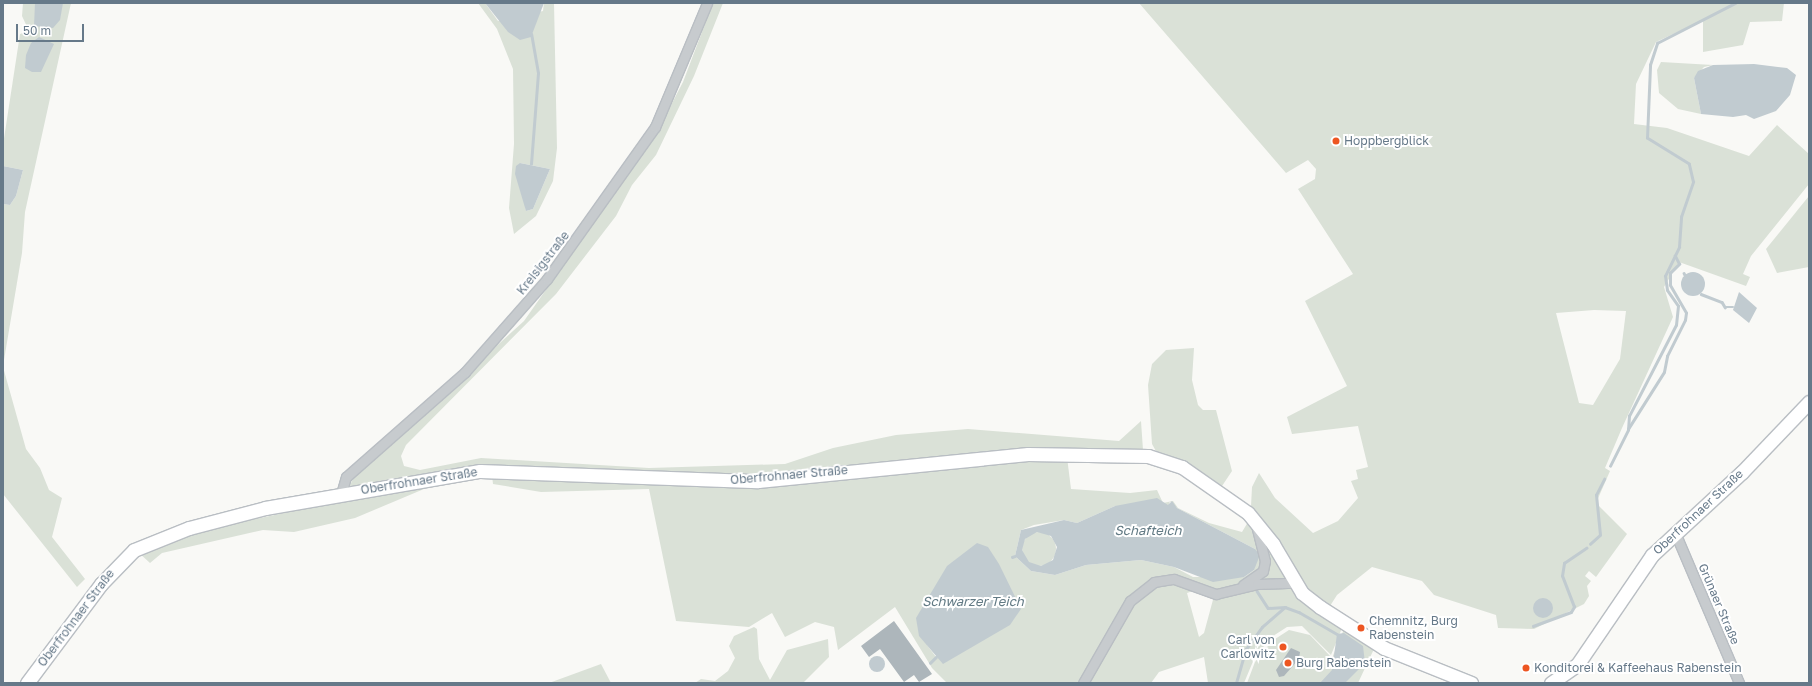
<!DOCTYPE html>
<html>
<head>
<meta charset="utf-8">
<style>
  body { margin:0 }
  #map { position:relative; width:1812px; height:686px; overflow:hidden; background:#f9f9f6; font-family:"Golos Text",sans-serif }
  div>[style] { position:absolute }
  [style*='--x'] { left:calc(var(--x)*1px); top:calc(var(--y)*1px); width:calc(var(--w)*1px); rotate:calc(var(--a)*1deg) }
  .green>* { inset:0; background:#dae1d7 }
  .round { border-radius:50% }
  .water>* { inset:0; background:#c1cbd0 }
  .stream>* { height:2.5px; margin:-1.25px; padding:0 1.25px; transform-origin:1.25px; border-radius:1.25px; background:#c1cbd0 }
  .building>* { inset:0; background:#adb6bb }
  .roads { filter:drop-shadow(1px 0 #b9bec3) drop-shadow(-1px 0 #b9bec3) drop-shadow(0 1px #b9bec3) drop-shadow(0 -1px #b9bec3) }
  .minor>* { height:9px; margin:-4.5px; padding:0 4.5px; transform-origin:4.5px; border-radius:4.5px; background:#c7cbce }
  .secondary>* { height:13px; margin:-6.5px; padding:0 6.5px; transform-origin:6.5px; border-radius:6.5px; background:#fff }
  .dots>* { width:11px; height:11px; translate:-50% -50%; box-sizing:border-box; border:2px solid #fff; border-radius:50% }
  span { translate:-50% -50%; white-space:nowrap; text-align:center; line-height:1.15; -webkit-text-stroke:4px #fff; paint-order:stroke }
  .poi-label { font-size:12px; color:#667989 }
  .left { translate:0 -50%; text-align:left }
  .right { translate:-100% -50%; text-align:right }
  .street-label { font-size:12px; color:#667989 }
  .water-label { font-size:13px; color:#627a84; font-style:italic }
  .frame { position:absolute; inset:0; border:4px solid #667989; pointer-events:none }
  .scale { position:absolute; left:16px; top:24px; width:68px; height:18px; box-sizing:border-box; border:2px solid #667989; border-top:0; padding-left:5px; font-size:12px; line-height:14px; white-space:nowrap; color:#667989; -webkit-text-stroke:3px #fff; paint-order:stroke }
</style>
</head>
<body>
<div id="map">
  <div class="green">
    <i style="clip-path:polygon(23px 3px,71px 3px,25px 212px,22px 253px,3px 366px,3px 204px,10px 205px,16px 196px,23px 170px,3px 166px,3px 145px,20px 34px,29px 31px,22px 16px)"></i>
    <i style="clip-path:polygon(evenodd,478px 3px,485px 3px,498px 21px,543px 11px,544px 3px,554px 3px,557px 148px,553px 181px,536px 216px,514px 234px,509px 208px,514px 144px,513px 69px,497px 29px,478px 3px,520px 163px,550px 169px,533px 209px,526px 211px,520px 163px)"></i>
    <i style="clip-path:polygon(evenodd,713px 3px,723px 3px,694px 76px,656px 155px,632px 185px,616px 216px,556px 294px,406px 445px,401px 456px,404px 466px,420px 470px,481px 458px,649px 468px,785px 464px,833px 448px,896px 435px,968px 429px,1119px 441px,1141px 421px,1143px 450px,1067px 457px,1071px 489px,1130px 493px,1157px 490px,1163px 503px,1173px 501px,1178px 508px,1209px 523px,1242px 532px,1248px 522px,1282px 569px,1342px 628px,1331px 655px,1302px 626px,1287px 627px,1270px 638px,1254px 659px,1244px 683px,1208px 683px,1204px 657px,1159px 672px,1151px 683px,947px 683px,932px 668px,895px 607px,838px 650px,834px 627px,815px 622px,785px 637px,772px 613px,749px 627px,676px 621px,649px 489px,541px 492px,493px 484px,491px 467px,428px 475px,424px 489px,355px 518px,294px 532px,263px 530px,162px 553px,150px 563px,138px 552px,192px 532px,342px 501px,355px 475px,524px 321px,658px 130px,683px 82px,713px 3px,1170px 501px,1177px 508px,1255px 549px,1254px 570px,1244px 577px,1193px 577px,1174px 567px,1141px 560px,1086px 565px,1055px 575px,1031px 571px,1015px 556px,1021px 530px,1034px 525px,1064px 520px,1077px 523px,1115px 506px,1169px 505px,1170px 501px,713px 3px,977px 543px,936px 657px,927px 645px,977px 543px,713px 3px,1196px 590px,1214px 596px,1204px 633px,1199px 637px,1187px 593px,1196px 590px)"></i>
    <i style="clip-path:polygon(evenodd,1139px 3px,1784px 3px,1782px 21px,1750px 22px,1743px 45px,1703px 52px,1703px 20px,1656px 42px,1636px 84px,1634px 124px,1667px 128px,1749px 156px,1777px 125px,1809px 154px,1809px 184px,1751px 256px,1743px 274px,1750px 277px,1746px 286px,1679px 262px,1664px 287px,1673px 317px,1622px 428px,1605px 468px,1610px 471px,1596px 503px,1627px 534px,1596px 577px,1589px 571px,1585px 576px,1591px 581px,1587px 586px,1589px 596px,1584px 604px,1534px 629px,1498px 628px,1496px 615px,1434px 595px,1422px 581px,1372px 567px,1337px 595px,1330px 606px,1303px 587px,1285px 549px,1251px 506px,1252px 487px,1259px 473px,1275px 498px,1313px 533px,1338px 521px,1358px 498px,1351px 481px,1358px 479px,1356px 470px,1368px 467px,1358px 426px,1292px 434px,1287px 417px,1347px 386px,1305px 301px,1353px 274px,1298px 189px,1315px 179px,1316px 169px,1308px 160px,1286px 173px,1139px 3px,1594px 310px,1626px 311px,1620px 359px,1593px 405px,1579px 403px,1556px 313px,1594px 310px)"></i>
    <i style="clip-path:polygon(1661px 62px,1713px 65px,1704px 67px,1694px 78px,1701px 114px,1678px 109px,1659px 93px,1657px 70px)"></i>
    <i style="clip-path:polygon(1809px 196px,1809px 267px,1777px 273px,1766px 249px)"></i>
    <i style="clip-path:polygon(1194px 348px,1192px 380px,1198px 405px,1203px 410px,1216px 410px,1232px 471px,1222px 486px,1157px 453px,1152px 444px,1148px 385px,1152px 364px,1166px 350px)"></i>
    <i style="clip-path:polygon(3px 367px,26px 449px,40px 468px,49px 490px,62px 498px,52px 537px,85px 579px,77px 587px,3px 494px)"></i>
    <i class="round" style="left:1022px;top:532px;width:34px;height:34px"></i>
    <i style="clip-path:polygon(754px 627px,757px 629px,759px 659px,770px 680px,787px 650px,828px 639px,829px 657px,803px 683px,695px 683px,701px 679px,715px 681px,728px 671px,735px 658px,729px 646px,734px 636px)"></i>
    <i style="clip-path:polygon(1344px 629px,1374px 649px,1358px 683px,1247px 683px,1255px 662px,1272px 641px,1289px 630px,1310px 635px,1332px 658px)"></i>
    <i style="clip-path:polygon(601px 664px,611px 683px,549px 683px)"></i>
  </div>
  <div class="water">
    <i style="clip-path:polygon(35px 3px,63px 3px,60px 20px,53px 28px,34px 26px)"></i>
    <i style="clip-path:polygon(485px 3px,544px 3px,531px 37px,520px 40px,508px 32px)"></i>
    <i style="clip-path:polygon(39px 37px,54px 44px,41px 72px,32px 72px,25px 68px,26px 55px,31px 43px)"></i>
    <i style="clip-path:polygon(1754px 64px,1787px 68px,1796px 75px,1790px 95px,1776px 111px,1754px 119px,1746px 115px,1733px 117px,1701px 114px,1694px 78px,1698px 71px,1713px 65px)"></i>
    <i style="clip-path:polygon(520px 163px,550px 169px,533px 209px,526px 211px,515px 174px,516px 166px)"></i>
    <i style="clip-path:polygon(3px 166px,23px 170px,16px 196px,10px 205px,3px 204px)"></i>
    <i class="round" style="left:1681px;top:272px;width:24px;height:24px"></i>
    <i style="clip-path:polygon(1739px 292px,1757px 308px,1749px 323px,1733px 310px)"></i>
    <i style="clip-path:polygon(evenodd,1157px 498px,1168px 505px,1172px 501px,1177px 508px,1255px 549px,1260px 555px,1254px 570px,1244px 577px,1213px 582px,1174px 567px,1141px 560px,1086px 565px,1055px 575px,1031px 571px,1015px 556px,1021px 530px,1064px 520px,1077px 523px,1115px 506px,1157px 498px,1037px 532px,1051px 536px,1057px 547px,1053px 560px,1041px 566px,1029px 562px,1022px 550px,1025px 539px,1037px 532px)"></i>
    <i style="clip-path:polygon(977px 543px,988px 547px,999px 564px,1021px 609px,1010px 625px,943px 664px,919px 636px,916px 618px,947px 566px)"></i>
    <i class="round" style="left:1533px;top:598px;width:20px;height:20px"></i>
    <i style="clip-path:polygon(1344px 633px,1363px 646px,1365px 663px,1345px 683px,1320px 683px,1332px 670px,1337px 634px)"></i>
    <i class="round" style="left:869px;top:656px;width:16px;height:16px"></i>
  </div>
  <div class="stream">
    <i style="--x:531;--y:164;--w:91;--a:-85.6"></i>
    <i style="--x:538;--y:73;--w:39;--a:-100"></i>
    <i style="--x:1684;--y:273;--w:2;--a:63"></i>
    <i style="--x:1701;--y:294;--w:22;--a:21"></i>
    <i style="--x:1722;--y:302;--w:6;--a:59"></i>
    <i style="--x:1725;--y:307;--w:8;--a:0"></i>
    <i style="--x:1628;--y:429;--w:67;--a:-57.7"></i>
    <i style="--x:1664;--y:372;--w:16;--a:-79"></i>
    <i style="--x:1667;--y:356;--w:40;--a:-63.4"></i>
    <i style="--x:1685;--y:320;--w:7;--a:-82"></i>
    <i style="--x:1686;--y:313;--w:32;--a:-120"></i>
    <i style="--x:1670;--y:285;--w:12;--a:-90"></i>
    <i style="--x:1670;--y:273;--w:13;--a:-45"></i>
    <i style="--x:1679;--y:264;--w:9;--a:-117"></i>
    <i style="--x:1610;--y:466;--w:40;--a:-63.4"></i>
    <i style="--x:1628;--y:430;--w:14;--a:-86"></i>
    <i style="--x:1629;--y:416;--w:102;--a:-62.7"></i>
    <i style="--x:1676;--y:325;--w:19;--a:-84"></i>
    <i style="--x:1678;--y:306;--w:19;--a:-125"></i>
    <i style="--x:1667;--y:290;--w:14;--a:-98"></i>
    <i style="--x:1665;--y:276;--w:32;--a:-64"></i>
    <i style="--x:1679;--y:247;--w:30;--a:-86"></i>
    <i style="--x:1681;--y:217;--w:37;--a:-71"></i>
    <i style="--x:1693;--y:182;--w:18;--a:-103"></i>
    <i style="--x:1689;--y:164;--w:49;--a:-148.2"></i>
    <i style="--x:1647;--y:138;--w:73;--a:-87.6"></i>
    <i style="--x:1650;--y:65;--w:23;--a:-72"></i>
    <i style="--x:1657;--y:43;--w:88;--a:-27.1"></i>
    <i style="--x:1590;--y:544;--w:13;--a:-42"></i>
    <i style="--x:1600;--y:535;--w:40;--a:-95.7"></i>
    <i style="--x:1596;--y:495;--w:18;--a:-63"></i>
    <i style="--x:1012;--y:557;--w:3;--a:-18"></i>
    <i style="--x:1257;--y:591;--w:20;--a:57"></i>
    <i style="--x:1268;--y:608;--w:17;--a:-3"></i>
    <i style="--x:1285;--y:607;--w:15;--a:20"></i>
    <i style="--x:1299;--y:612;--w:44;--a:30.1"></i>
    <i style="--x:1533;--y:626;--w:40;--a:-20.2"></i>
    <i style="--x:1571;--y:612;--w:6;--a:-59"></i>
    <i style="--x:1574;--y:607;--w:33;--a:-111"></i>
    <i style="--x:1562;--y:576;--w:13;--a:-81"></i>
    <i style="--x:1564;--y:563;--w:27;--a:-34"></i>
    <i style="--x:930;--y:663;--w:8;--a:-45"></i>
    <i style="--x:1236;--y:683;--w:35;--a:-74"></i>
    <i style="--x:1246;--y:649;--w:27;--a:-54"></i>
    <i style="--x:1262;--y:627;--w:30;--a:-41"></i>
  </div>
  <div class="building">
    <i style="clip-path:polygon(894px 621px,932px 674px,919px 682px,914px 675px,904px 682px,880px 649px,869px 657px,861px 646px)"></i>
    <i style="clip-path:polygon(1291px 648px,1300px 652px,1299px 659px,1284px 676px,1279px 677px,1276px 670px)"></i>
  </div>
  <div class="roads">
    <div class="minor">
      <i style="--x:341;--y:494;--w:18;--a:-74"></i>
      <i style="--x:346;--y:477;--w:159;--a:-41.4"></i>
      <i style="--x:465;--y:372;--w:124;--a:-48.6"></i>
      <i style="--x:547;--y:279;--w:186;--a:-54.6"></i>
      <i style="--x:655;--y:127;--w:134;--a:-67.2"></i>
      <i style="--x:1676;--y:535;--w:161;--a:66.9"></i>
      <i style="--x:1243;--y:585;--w:24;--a:-35"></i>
      <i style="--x:1263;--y:571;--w:10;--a:-79"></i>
      <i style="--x:1265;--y:561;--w:36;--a:-104"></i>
      <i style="--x:1083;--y:683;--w:95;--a:-60.2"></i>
      <i style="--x:1130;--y:601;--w:31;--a:-38"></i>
      <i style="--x:1154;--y:582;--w:20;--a:-9"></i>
      <i style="--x:1174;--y:579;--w:45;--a:19.7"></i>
      <i style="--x:1216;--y:594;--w:42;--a:-13.7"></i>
      <i style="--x:1257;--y:584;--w:38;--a:-2"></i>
    </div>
    <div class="secondary">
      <i style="--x:27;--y:683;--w:124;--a:-53.2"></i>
      <i style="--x:101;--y:584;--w:47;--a:-45.9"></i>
      <i style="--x:134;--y:550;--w:59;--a:-21.8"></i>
      <i style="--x:189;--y:528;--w:79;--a:-14.7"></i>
      <i style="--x:265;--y:508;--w:218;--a:-9.8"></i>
      <i style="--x:480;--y:471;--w:278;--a:2.1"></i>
      <i style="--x:758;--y:481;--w:271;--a:-5.7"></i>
      <i style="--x:1028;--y:454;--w:120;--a:1"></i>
      <i style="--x:1148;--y:456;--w:36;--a:18"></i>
      <i style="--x:1182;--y:467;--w:80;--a:34.9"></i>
      <i style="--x:1248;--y:513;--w:40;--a:51"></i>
      <i style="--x:1273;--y:544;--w:57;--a:59.4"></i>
      <i style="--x:1302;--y:593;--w:23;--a:38"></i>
      <i style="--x:1320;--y:607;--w:76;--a:32.6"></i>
      <i style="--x:1384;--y:648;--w:94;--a:21.9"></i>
      <i style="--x:1551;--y:683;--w:32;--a:-35"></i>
      <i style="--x:1577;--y:665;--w:133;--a:-55.7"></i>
      <i style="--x:1652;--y:555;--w:122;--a:-42.7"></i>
      <i style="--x:1742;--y:472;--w:97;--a:-46.3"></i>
    </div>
  </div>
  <div class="dots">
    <i style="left:1336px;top:141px;background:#ed5622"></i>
    <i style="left:1361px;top:628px;background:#ed5622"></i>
    <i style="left:1283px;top:647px;background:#ed5622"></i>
    <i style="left:1288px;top:663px;background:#ed5622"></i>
    <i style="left:1526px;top:668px;background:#ed5622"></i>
  </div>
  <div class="poi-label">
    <span class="left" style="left:1344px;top:141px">Hoppbergblick</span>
    <span class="left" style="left:1369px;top:628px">Chemnitz, Burg<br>Rabenstein</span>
    <span class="right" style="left:1275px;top:647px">Carl von<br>Carlowitz</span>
    <span class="left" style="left:1296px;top:663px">Burg Rabenstein</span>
    <span class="left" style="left:1534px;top:668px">Konditorei &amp; Kaffeehaus Rabenstein</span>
  </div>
  <div class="street-label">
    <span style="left:543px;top:263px;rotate:-52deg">Kreisigstraße</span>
    <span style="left:789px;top:475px;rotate:-5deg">Oberfrohnaer Straße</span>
    <span style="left:419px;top:481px;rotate:-9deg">Oberfrohnaer Straße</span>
    <span style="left:1698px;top:512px;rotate:-43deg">Oberfrohnaer Straße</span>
    <span style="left:1719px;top:604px;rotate:67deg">Grünaer Straße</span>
    <span style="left:76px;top:618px;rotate:-53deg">Oberfrohnaer Straße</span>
  </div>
  <div class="water-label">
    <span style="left:1148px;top:530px">Schafteich</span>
    <span style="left:973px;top:601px">Schwarzer Teich</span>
  </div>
  <div class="frame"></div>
  <div class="scale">50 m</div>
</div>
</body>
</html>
